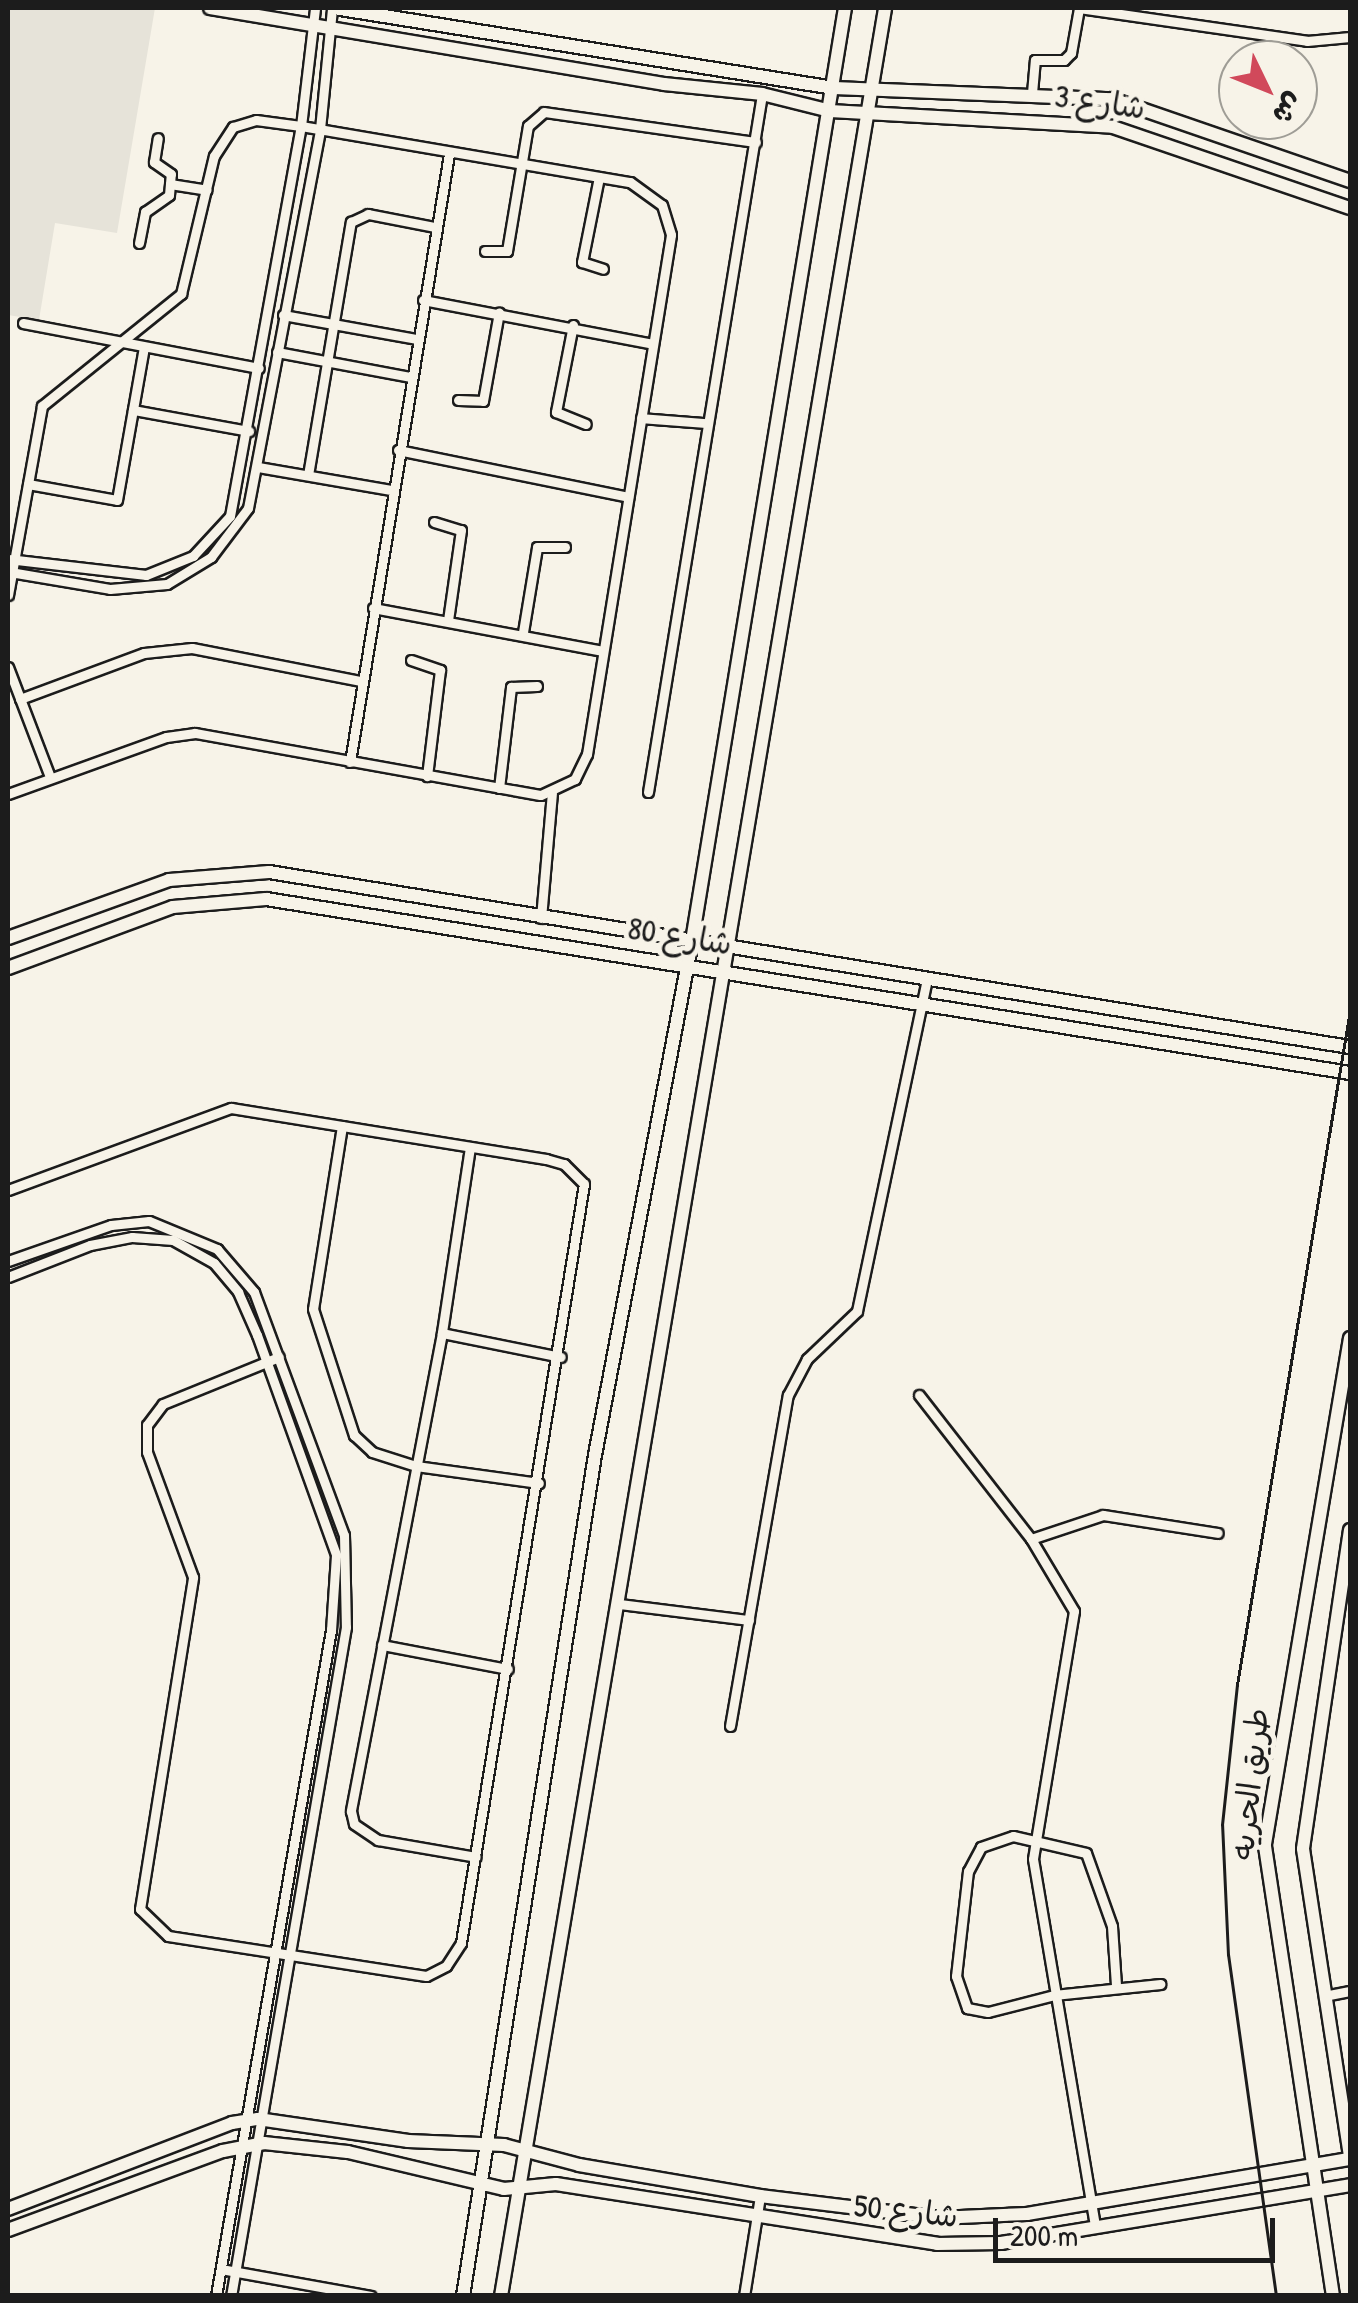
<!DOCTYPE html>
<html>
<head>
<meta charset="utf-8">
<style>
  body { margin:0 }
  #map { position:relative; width:1358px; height:2303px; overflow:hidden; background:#f7f3e8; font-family:"Patrick Hand","Playpen Sans Arabic",sans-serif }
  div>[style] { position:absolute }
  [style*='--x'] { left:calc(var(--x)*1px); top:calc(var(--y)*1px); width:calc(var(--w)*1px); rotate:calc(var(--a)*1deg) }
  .built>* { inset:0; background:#e6e3d9 }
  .roads { filter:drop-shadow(2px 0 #1c1c1c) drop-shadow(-2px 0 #1c1c1c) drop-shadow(0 2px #1c1c1c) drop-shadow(0 -2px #1c1c1c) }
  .street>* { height:9px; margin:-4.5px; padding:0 4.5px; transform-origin:4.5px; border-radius:4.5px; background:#f7f3e8 }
  .secondary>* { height:12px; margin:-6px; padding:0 6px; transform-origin:6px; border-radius:6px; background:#f7f3e8 }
  .rail>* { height:2.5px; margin:-1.25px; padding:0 1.25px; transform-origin:1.25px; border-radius:1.25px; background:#1c1c1c }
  span { translate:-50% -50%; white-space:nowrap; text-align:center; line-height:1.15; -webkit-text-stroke:10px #f7f3e8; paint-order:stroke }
  .street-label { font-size:32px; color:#1c1c1c }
  .frame { position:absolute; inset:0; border:10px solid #1c1c1c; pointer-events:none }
  .north { position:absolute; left:1218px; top:40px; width:100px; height:100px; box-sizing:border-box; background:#f7f3e8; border:2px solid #9f9d96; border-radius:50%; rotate:133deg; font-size:28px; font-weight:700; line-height:40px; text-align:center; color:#1c1c1c }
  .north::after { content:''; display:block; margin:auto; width:35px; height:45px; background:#d1495b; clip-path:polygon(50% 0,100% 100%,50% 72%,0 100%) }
  .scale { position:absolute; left:993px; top:2218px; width:282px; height:45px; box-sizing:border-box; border:5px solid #1c1c1c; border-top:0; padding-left:12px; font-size:30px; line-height:35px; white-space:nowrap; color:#1c1c1c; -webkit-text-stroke:8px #f7f3e8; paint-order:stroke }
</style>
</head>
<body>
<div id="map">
  <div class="built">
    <i style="clip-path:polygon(8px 8px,155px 8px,117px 233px,55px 223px,39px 320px,8px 315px)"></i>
  </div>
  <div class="roads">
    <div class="street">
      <i style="--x:1079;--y:8;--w:230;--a:8.2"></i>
      <i style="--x:1307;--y:41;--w:43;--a:-5.3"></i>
      <i style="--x:1032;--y:93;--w:33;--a:-85"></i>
      <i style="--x:1035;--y:60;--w:29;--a:0"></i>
      <i style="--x:1064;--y:60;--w:10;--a:-45"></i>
      <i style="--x:1071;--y:53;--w:46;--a:-79.9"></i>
      <i style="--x:599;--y:177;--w:87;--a:101.3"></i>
      <i style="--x:582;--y:262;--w:22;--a:18"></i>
      <i style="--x:170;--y:184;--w:37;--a:9"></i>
      <i style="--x:139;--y:243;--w:32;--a:-79"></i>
      <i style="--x:145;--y:212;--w:29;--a:-35"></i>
      <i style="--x:169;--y:195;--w:21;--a:-85"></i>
      <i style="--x:171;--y:174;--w:21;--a:-145"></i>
      <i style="--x:154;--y:162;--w:24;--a:-81"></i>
      <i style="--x:485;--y:251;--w:22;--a:0"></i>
      <i style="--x:507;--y:251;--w:127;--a:-80.5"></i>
      <i style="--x:528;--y:126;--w:21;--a:-41"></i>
      <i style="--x:544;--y:112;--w:214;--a:8.1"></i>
      <i style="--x:423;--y:300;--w:234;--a:10.8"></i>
      <i style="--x:283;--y:315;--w:135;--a:10.2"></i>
      <i style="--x:23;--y:323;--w:240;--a:10.8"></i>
      <i style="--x:573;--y:325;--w:89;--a:101.1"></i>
      <i style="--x:556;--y:412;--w:32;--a:22"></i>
      <i style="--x:277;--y:352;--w:135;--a:10.6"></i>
      <i style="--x:458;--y:400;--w:25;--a:2"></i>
      <i style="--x:483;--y:401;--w:90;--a:-79.8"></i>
      <i style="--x:133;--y:410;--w:118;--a:10.3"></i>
      <i style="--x:641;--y:418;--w:64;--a:4.5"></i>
      <i style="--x:398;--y:450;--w:235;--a:11.5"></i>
      <i style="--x:258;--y:467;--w:135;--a:9.8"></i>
      <i style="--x:308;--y:475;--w:257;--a:-80.4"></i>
      <i style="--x:351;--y:222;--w:19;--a:-25"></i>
      <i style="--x:368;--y:214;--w:68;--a:11"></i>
      <i style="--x:28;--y:484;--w:90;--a:10.2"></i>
      <i style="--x:117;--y:500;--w:155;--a:-80"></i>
      <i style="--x:434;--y:522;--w:28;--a:17"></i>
      <i style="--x:461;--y:530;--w:91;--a:98.2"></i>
      <i style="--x:8;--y:559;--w:139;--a:6.6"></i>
      <i style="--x:146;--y:575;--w:51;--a:-22"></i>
      <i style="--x:193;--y:556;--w:54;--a:-47.2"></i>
      <i style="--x:230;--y:516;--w:396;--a:-79.7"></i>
      <i style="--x:301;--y:126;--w:119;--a:-83.2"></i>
      <i style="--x:10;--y:572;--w:101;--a:9.6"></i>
      <i style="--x:110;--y:589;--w:57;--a:-5"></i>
      <i style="--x:167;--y:584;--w:52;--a:-31.5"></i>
      <i style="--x:211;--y:557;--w:61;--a:-52.9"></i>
      <i style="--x:248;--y:508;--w:386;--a:-79.2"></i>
      <i style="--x:320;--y:129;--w:122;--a:-84.3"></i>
      <i style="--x:8;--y:595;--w:192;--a:-79.8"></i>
      <i style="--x:42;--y:406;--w:179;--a:-38.9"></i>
      <i style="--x:181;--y:294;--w:142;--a:-76.6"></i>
      <i style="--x:214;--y:156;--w:35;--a:-57"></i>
      <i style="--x:233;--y:127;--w:24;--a:-17"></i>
      <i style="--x:256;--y:120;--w:45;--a:7.6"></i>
      <i style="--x:301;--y:126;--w:334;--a:9.7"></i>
      <i style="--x:630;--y:182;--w:39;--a:36"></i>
      <i style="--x:662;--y:205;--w:31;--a:73"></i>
      <i style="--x:671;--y:235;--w:526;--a:99.19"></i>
      <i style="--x:587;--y:754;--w:28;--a:116"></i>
      <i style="--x:575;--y:779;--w:38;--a:155"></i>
      <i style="--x:540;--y:795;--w:351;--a:-169.8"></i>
      <i style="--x:195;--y:733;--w:29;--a:172"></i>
      <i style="--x:166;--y:737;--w:168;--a:160.2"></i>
      <i style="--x:373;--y:608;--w:234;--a:10.6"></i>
      <i style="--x:523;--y:632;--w:86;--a:-80.6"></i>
      <i style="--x:537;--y:547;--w:28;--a:0"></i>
      <i style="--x:411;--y:660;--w:31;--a:19"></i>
      <i style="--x:440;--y:670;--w:107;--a:97"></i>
      <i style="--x:8;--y:667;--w:118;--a:69.1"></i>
      <i style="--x:20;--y:699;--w:132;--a:-20.4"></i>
      <i style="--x:144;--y:653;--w:48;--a:-5.9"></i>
      <i style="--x:192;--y:648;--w:171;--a:11.1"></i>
      <i style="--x:350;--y:762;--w:616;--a:-80.75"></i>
      <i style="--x:499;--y:788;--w:102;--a:-83.2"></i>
      <i style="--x:511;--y:687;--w:26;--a:-2"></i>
      <i style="--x:648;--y:792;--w:707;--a:-80.72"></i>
      <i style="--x:541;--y:918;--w:125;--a:-85"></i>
      <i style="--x:342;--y:1126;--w:185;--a:99"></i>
      <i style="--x:313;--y:1309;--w:133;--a:72"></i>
      <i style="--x:354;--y:1435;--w:25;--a:43"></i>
      <i style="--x:372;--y:1452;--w:46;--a:17.7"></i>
      <i style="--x:416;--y:1466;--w:124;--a:7.9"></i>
      <i style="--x:470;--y:1147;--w:188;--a:98.6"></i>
      <i style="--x:442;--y:1333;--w:487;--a:100.8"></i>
      <i style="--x:351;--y:1811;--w:13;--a:77"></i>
      <i style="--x:354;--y:1824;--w:29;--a:34"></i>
      <i style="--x:378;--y:1840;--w:99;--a:9.8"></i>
      <i style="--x:8;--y:1190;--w:238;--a:-20.2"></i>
      <i style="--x:231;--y:1108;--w:319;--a:9.2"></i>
      <i style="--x:546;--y:1159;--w:19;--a:16"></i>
      <i style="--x:564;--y:1164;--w:28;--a:45"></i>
      <i style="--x:584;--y:1184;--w:769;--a:99.21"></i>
      <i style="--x:461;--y:1943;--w:27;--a:123"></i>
      <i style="--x:446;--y:1966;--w:22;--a:153"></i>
      <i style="--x:426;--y:1976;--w:261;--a:-171.2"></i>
      <i style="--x:168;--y:1936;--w:39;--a:-136"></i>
      <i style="--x:140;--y:1909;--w:336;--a:-80.9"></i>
      <i style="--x:193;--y:1577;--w:133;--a:-110.2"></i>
      <i style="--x:147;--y:1452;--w:27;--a:-90"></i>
      <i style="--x:147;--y:1425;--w:26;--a:-53"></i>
      <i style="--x:163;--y:1404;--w:125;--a:-22.1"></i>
      <i style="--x:8;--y:1261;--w:109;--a:-19.3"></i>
      <i style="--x:111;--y:1225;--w:38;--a:-6"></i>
      <i style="--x:149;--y:1221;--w:74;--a:22.4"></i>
      <i style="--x:217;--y:1249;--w:57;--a:49.3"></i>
      <i style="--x:254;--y:1292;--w:259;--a:69.7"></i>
      <i style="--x:344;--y:1535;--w:92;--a:88.8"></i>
      <i style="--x:346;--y:1627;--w:679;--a:99.75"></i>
      <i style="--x:8;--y:1277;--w:88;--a:-21.3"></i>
      <i style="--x:90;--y:1245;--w:43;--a:-10.8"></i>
      <i style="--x:132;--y:1237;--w:41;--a:4.2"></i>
      <i style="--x:173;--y:1240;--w:47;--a:29.3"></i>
      <i style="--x:214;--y:1263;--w:38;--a:50"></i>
      <i style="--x:238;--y:1292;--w:47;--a:66.2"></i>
      <i style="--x:257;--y:1335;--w:234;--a:70.2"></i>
      <i style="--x:336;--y:1555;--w:75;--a:93.8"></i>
      <i style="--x:331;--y:1630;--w:676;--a:99.8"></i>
      <i style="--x:442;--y:1333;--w:121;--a:11.4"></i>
      <i style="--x:919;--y:1395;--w:182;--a:52.1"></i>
      <i style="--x:1031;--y:1539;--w:84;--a:59.2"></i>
      <i style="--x:1074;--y:1611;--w:251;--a:99.4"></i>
      <i style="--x:1033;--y:1859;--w:373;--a:80.4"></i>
      <i style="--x:1031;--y:1539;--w:76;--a:-18.4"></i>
      <i style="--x:1103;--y:1515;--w:116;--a:8.9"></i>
      <i style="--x:620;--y:1604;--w:130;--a:7.1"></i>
      <i style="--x:382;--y:1645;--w:128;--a:10.8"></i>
      <i style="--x:730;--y:1726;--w:336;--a:-80.1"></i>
      <i style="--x:788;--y:1395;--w:41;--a:-62.2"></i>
      <i style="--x:807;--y:1359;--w:69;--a:-43.8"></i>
      <i style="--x:857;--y:1311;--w:339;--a:-78.1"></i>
      <i style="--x:1116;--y:1985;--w:59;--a:-93.9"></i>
      <i style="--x:1112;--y:1926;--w:77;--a:-109.6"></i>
      <i style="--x:1086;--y:1853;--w:75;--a:-166.9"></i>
      <i style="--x:1013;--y:1836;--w:34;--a:161"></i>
      <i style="--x:981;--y:1847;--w:27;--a:118"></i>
      <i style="--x:968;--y:1871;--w:106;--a:96.5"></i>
      <i style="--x:956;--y:1976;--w:34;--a:71"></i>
      <i style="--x:967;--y:2008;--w:21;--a:11"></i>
      <i style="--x:988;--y:2012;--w:68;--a:-14.4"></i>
      <i style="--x:1054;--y:1995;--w:107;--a:-5.9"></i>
      <i style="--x:1324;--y:1996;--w:26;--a:-11"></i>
      <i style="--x:221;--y:2269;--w:152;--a:10.2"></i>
      <i style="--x:744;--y:2296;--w:101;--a:-80.9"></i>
    </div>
    <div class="secondary">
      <i style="--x:210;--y:8;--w:460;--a:9.5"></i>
      <i style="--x:664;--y:84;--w:99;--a:5.8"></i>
      <i style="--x:762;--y:94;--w:70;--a:14"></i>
      <i style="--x:830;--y:111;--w:283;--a:3.2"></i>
      <i style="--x:1113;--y:127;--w:250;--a:18.9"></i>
      <i style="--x:334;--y:8;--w:506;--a:9.09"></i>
      <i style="--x:834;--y:88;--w:278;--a:2.3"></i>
      <i style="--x:1112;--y:99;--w:252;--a:19"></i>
      <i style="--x:8;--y:938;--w:171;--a:-19.8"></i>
      <i style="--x:169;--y:880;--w:100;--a:-4.6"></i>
      <i style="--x:269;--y:872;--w:1095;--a:9.2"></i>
      <i style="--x:8;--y:968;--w:176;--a:-20.3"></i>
      <i style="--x:173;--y:907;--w:93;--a:-4.9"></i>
      <i style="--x:266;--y:899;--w:1098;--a:9.12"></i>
      <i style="--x:1350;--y:1530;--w:322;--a:98.4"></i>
      <i style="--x:1303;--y:1849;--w:310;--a:81.3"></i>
      <i style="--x:8;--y:2209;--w:240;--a:-21"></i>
      <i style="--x:232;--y:2123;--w:26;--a:-9"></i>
      <i style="--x:258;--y:2119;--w:152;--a:8.3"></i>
      <i style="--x:408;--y:2141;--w:96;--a:2.4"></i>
      <i style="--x:504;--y:2145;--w:78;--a:14.9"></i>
      <i style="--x:579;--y:2165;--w:184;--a:9.7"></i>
      <i style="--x:760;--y:2196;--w:179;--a:7"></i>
      <i style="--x:938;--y:2218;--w:89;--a:-2.6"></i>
      <i style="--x:1027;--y:2214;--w:328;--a:-9.7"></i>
      <i style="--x:8;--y:2230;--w:229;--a:-20.2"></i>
      <i style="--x:223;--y:2151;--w:42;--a:-11"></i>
      <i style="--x:264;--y:2143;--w:84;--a:6.1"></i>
      <i style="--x:348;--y:2152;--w:160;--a:13.3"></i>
      <i style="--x:504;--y:2189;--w:52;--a:-5.5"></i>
      <i style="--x:556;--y:2184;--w:386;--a:8.9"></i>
      <i style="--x:937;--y:2244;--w:64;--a:-0.9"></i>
      <i style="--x:1001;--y:2243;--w:354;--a:-9.4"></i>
      <i style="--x:463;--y:2296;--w:851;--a:-81.08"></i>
      <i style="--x:595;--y:1455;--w:523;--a:-79.31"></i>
      <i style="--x:692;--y:941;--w:945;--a:-80.69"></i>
      <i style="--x:501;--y:2296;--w:2320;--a:-80.47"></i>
      <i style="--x:1333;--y:2296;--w:457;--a:-98.6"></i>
      <i style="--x:1265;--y:1844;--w:513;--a:-80.46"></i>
    </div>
  </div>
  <div class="rail">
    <i style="--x:1276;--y:2296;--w:344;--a:-98"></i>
    <i style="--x:1228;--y:1955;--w:130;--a:-92.6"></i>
    <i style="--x:1222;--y:1825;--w:141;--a:-83.9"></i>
    <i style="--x:1237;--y:1685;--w:684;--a:-80.5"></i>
  </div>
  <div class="street-label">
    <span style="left:1100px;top:102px;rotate:8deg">شارع 3</span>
    <span style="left:680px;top:936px;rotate:9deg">شارع 80</span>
    <span style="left:1250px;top:1784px;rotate:-84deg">طريق الحريه</span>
    <span style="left:906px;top:2211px;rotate:6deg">شارع 50</span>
  </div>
  <div class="frame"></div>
  <div class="north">ش</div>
  <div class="scale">200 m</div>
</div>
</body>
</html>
